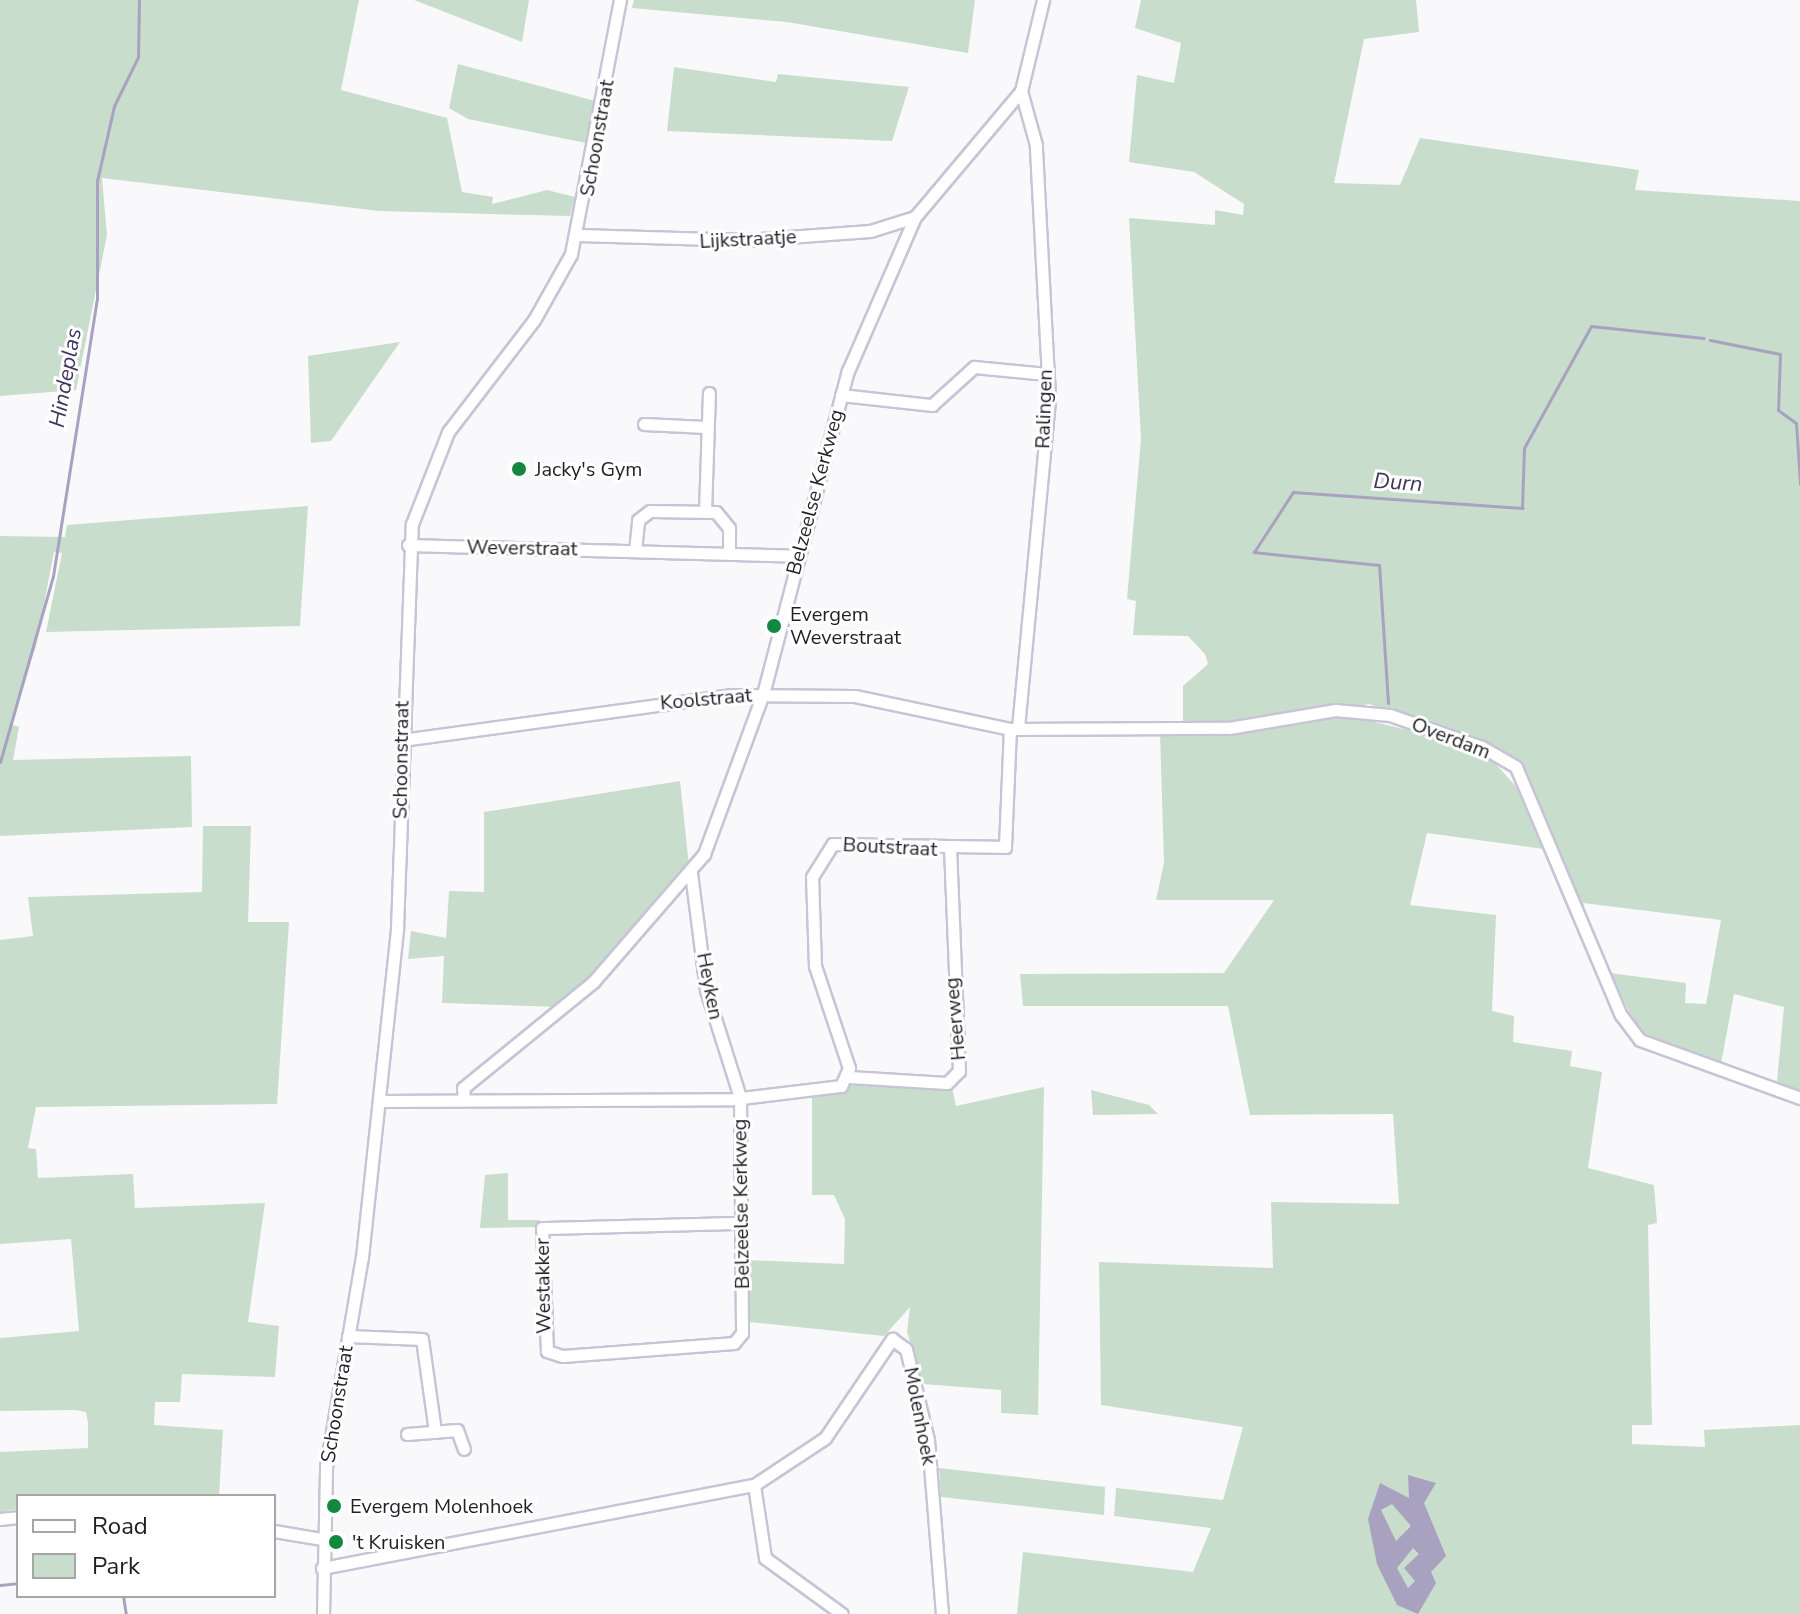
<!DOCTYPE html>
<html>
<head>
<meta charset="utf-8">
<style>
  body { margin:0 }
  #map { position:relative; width:1800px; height:1614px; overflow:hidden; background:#f9f9fc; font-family:"Nunito Sans",sans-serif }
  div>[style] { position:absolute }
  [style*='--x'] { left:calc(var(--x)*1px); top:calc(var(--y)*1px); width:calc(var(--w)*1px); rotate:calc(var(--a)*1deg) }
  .green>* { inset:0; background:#c8ddcb }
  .water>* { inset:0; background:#a8a2c0 }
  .stream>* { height:3px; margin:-1.5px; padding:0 1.5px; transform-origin:1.5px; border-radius:1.5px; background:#a8a2c0 }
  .roads { filter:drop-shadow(2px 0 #c7c4d5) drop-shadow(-2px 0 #c7c4d5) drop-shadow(0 2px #c7c4d5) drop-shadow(0 -2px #c7c4d5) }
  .minor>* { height:11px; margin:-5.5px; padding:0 5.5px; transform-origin:5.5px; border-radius:5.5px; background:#fff }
  .dots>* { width:22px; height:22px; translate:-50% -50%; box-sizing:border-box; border:4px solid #fff; border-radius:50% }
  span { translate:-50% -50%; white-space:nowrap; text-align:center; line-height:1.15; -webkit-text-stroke:6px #fff; paint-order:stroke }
  .street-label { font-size:20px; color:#201f25 }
  .poi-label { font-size:20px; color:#201f25 }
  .left { translate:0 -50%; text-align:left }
  .water-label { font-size:22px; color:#40345f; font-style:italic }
  .legend { position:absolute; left:16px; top:1494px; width:260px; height:104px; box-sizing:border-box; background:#fff; border:2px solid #a6a5a8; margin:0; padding:10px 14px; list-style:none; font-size:24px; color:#201f25 }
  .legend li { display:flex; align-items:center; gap:16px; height:40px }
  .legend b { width:40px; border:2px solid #a6a5a8 }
</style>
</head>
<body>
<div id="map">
  <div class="green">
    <i style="clip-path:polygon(0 0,359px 0,341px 90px,447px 118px,462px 192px,493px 197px,492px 204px,547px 190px,575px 197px,570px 216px,379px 211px,102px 178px,107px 235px,76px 390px,0 396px)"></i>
    <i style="clip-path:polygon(414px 0,529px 0,522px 42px)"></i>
    <i style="clip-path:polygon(634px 0,975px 0,968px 53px,787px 22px,632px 8px)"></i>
    <i style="clip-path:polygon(1141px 0,1416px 0,1419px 32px,1364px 39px,1334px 183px,1400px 185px,1420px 138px,1639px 170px,1635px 190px,1800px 201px,1800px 1092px,1777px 1081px,1784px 1007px,1734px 994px,1721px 1064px,1639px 1031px,1610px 973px,1686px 983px,1685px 1003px,1706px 1004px,1721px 920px,1583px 903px,1592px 935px,1530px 782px,1492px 745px,1369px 704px,1254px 721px,1183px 721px,1183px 686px,1208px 664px,1205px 654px,1188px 636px,1133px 635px,1136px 601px,1127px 599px,1141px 439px,1129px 218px,1215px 225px,1215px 210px,1243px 215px,1244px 204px,1194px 172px,1129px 162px,1137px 75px,1174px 83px,1181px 43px,1135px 28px)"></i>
    <i style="clip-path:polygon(458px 64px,595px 101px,586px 143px,468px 119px,449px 108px)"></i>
    <i style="clip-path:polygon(674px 67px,776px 82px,778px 74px,909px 87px,892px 141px,667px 131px)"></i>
    <i style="clip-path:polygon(400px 342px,331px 441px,311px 443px,308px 356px)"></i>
    <i style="clip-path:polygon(308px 506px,300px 626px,46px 632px,62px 553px,54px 552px,36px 646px,10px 724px,19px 727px,13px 760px,191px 756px,192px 827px,0 836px,0 536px,65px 537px,67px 525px)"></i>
    <i style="clip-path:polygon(1345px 715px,1429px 735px,1493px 761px,1521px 792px,1544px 849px,1427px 833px,1410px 905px,1496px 915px,1492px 1011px,1514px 1016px,1513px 1042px,1572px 1051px,1570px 1066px,1602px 1072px,1588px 1168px,1654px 1185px,1657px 1223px,1648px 1225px,1652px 1425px,1632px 1425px,1632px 1444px,1705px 1447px,1704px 1430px,1800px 1425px,1800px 1614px,1017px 1614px,1023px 1552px,1193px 1572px,1211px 1528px,1114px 1516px,1116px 1488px,1223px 1500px,1243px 1427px,1101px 1405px,1099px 1262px,1273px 1268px,1271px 1202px,1399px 1204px,1393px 1114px,1250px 1115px,1228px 1006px,1023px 1006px,1020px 974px,1224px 973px,1274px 900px,1156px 900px,1164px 863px,1160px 733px,1227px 735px)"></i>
    <i style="clip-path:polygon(680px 781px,689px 866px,638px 933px,558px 1007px,442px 1003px,444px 956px,408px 959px,411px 931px,446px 938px,449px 891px,484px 892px,484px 812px)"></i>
    <i style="clip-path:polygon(203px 826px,251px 826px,248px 922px,289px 922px,277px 1104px,36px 1107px,28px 1148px,36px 1149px,38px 1178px,133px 1174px,135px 1208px,265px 1203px,248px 1322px,279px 1326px,275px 1377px,182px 1374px,180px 1402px,155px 1402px,154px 1425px,223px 1430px,219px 1496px,18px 1496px,18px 1509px,0 1512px,0 1452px,88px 1448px,88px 1423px,86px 1412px,75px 1410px,0 1411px,0 1338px,79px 1331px,71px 1239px,0 1244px,0 940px,33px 936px,28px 897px,202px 892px)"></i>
    <i style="clip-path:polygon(852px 1085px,952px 1087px,956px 1106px,1044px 1087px,1038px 1415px,1001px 1413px,1001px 1390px,923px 1384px,907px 1332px,910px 1307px,884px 1336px,749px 1322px,747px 1260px,844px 1264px,845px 1219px,834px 1195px,812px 1195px,812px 1098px)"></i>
    <i style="clip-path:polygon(1091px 1090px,1149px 1105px,1158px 1114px,1093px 1115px)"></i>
    <i style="clip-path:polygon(508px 1173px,508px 1220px,540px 1220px,539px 1227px,480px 1228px,485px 1175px)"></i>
    <i style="clip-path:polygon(939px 1468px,1105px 1487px,1104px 1515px,941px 1497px)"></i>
  </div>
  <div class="water">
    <i style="clip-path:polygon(evenodd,1408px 1475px,1436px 1483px,1424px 1503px,1446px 1556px,1431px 1572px,1436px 1583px,1418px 1614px,1397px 1605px,1377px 1564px,1368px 1519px,1380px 1483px,1409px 1498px,1408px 1475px,1392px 1504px,1411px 1526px,1396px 1541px,1381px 1510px,1392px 1504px,1408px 1475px,1413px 1548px,1419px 1554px,1404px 1568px,1415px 1581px,1408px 1588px,1397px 1568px,1413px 1548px)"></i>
  </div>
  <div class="stream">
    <i style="--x:1710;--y:340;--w:71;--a:11.3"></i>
    <i style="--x:1780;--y:354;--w:56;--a:92"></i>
    <i style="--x:1778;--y:410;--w:22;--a:36"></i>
    <i style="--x:1796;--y:423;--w:61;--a:86.2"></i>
    <i style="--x:1388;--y:703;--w:138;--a:-93.7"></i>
    <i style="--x:1379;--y:565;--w:126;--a:-174.1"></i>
    <i style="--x:1254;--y:552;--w:72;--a:-57"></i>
    <i style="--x:1293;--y:492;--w:230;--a:4"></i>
    <i style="--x:1522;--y:508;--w:60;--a:-88.1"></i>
    <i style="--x:1524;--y:448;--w:139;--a:-61.2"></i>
    <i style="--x:1591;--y:326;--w:113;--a:6.1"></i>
    <i style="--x:0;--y:762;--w:193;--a:-74.1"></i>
    <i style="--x:53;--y:576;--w:280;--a:-81"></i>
    <i style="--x:97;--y:299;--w:118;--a:-90"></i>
    <i style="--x:97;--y:181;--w:77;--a:-77.2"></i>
    <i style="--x:114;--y:106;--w:55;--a:-63.9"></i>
    <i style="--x:138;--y:57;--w:57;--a:-89"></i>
    <i style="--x:0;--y:1585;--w:18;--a:-6"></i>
    <i style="--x:123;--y:1596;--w:18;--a:81"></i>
  </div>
  <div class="roads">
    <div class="minor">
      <i style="--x:578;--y:235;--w:169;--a:1.7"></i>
      <i style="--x:747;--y:240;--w:123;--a:-4.2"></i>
      <i style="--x:870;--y:231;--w:47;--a:-17.3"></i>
      <i style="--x:915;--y:217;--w:165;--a:-49.9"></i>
      <i style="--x:1021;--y:91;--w:94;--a:-76.4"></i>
      <i style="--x:841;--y:395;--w:92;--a:6.3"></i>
      <i style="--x:932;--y:405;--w:57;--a:-42.1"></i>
      <i style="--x:974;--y:367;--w:73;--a:5.5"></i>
      <i style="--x:644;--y:424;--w:62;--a:2.8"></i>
      <i style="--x:705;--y:512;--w:119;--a:-88.1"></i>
      <i style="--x:408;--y:545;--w:389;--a:1.6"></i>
      <i style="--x:635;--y:551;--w:31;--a:-84"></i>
      <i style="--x:638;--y:520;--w:15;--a:-37"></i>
      <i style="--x:650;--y:511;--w:66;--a:0.9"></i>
      <i style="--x:716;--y:512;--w:21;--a:51"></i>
      <i style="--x:729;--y:528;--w:23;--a:90"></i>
      <i style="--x:1018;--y:728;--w:332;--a:-84.6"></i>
      <i style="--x:1049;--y:397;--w:252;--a:-93"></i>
      <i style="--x:1036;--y:145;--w:56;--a:-105.5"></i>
      <i style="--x:402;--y:740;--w:331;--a:-7.8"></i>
      <i style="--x:730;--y:695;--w:125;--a:0.5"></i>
      <i style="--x:855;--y:696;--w:158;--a:12"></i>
      <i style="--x:1010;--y:729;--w:219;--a:-0.3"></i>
      <i style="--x:1229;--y:728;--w:108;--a:-9.6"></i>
      <i style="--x:1335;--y:710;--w:55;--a:5.2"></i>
      <i style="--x:1390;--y:715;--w:97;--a:19.2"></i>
      <i style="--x:1482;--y:747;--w:39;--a:30"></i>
      <i style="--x:1516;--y:767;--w:269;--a:67.1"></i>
      <i style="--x:1621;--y:1015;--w:31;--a:53"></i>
      <i style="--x:1640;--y:1040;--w:170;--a:19.9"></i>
      <i style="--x:691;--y:873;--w:118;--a:82.7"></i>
      <i style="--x:706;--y:990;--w:112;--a:72.4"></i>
      <i style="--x:740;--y:1097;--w:236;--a:89.5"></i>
      <i style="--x:742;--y:1333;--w:13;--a:129"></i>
      <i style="--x:734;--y:1343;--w:172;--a:175.7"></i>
      <i style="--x:562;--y:1356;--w:16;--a:-162"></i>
      <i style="--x:547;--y:1351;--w:123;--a:-92.3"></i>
      <i style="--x:542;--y:1228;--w:196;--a:-1.5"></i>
      <i style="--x:849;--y:1077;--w:98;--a:3.5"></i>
      <i style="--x:947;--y:1083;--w:17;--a:-45"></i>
      <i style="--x:959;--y:1071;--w:220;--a:-92.3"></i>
      <i style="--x:464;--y:1098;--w:10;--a:-96"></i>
      <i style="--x:463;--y:1088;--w:169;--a:-39.2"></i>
      <i style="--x:594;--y:981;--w:168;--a:-49.1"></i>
      <i style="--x:704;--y:854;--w:171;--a:-69.8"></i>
      <i style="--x:763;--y:694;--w:334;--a:-75.3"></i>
      <i style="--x:848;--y:371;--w:168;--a:-66.5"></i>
      <i style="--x:380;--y:1101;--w:353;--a:-0.3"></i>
      <i style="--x:733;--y:1099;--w:109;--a:-6.9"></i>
      <i style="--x:841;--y:1086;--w:20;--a:-66"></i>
      <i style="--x:849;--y:1068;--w:108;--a:-108.4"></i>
      <i style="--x:815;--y:966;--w:89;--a:-91.9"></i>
      <i style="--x:812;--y:877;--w:39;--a:-58"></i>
      <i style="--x:833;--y:844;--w:172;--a:1"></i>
      <i style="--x:1005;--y:847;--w:118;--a:-87.6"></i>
      <i style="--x:348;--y:1336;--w:74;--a:2.3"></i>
      <i style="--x:422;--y:1339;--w:94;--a:82"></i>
      <i style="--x:407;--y:1434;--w:50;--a:-4.6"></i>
      <i style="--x:457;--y:1430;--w:20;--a:70"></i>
      <i style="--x:754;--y:1485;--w:74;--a:81.4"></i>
      <i style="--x:765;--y:1558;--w:95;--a:36"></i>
      <i style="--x:0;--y:1519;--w:18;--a:-6"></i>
      <i style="--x:274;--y:1531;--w:49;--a:9.5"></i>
      <i style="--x:322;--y:1568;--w:440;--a:-10.9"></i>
      <i style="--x:754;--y:1485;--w:85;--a:-33.5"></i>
      <i style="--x:825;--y:1438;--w:120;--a:-55.9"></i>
      <i style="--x:892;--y:1339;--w:17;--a:36"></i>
      <i style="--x:906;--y:1349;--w:94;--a:76.4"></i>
      <i style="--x:928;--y:1440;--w:175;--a:85.4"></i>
      <i style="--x:323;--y:1614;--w:147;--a:-88.8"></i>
      <i style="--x:326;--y:1467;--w:213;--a:-80.3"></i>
      <i style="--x:362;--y:1257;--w:331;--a:-83.9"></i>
      <i style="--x:397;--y:928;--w:404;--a:-87.9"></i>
      <i style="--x:412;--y:524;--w:99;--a:-68.6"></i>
      <i style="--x:448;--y:432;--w:141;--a:-52.5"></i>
      <i style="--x:534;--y:320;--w:76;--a:-60.7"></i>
      <i style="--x:571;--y:254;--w:259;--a:-79.1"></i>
    </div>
  </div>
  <div class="dots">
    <i style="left:519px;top:469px;background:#13873f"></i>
    <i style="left:774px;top:626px;background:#13873f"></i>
    <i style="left:334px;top:1506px;background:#13873f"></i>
    <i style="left:336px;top:1542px;background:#13873f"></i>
  </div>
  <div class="street-label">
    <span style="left:597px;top:138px;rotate:-80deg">Schoonstraat</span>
    <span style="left:748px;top:239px;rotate:-3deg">Lijkstraatje</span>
    <span style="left:1044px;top:409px;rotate:-88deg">Ralingen</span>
    <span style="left:815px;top:492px;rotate:-75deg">Belzeelse Kerkweg</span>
    <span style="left:522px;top:548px;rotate:1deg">Weverstraat</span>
    <span style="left:706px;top:699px;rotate:-5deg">Koolstraat</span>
    <span style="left:1451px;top:738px;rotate:21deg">Overdam</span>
    <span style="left:401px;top:760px;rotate:-89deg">Schoonstraat</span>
    <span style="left:890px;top:847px;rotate:3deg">Boutstraat</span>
    <span style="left:710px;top:986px;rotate:79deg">Heyken</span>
    <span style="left:955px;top:1019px;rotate:-95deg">Heerweg</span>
    <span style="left:741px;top:1204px;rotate:-91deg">Belzeelse Kerkweg</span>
    <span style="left:543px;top:1286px;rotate:-91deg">Westakker</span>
    <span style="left:337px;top:1404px;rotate:-81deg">Schoonstraat</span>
    <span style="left:920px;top:1416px;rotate:79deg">Molenhoek</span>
  </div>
  <div class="poi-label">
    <span class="left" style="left:535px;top:469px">Jacky's Gym</span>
    <span class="left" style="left:790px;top:626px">Evergem<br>Weverstraat</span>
    <span class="left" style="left:350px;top:1506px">Evergem Molenhoek</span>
    <span class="left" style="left:352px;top:1542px">'t Kruisken</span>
  </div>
  <div class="water-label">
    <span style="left:66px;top:378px;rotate:-80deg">Hindeplas</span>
    <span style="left:1398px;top:483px;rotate:4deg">Durn</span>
  </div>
  <ul class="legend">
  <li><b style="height:10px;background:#fff"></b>Road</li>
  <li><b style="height:22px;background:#c8ddcb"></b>Park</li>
  </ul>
</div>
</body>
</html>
